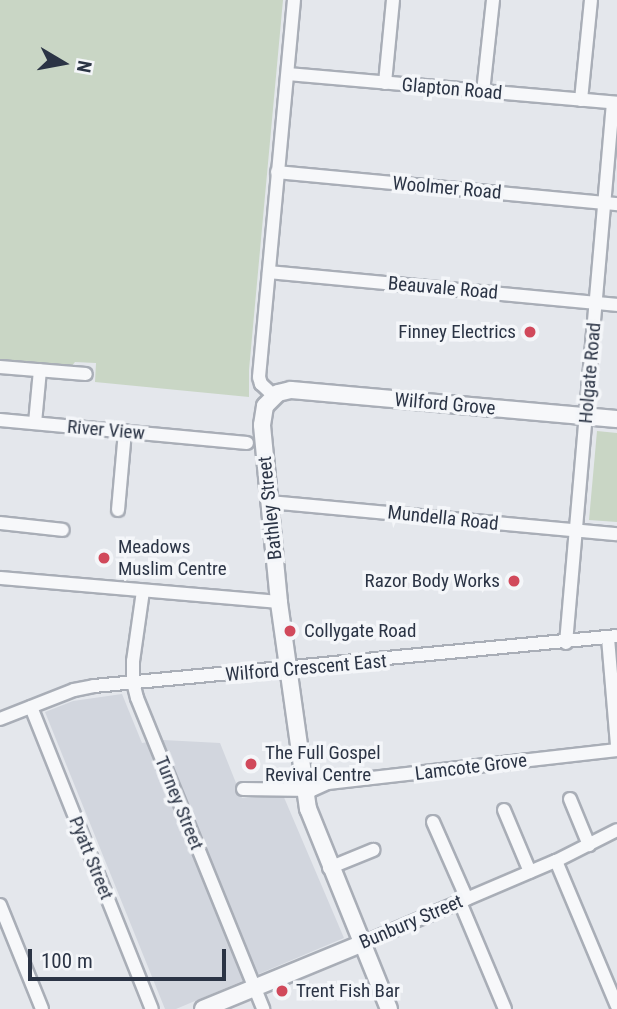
<!DOCTYPE html>
<html>
<head>
<meta charset="utf-8">
<style>
  body { margin:0 }
  #map { position:relative; width:617px; height:1009px; overflow:hidden; background:#e4e7ec; font-family:"Roboto Condensed",sans-serif }
  div>[style] { position:absolute }
  [style*='--x'] { left:calc(var(--x)*1px); top:calc(var(--y)*1px); width:calc(var(--w)*1px); rotate:calc(var(--a)*1deg) }
  .built>* { inset:0; background:#d2d6de }
  .green>* { inset:0; background:#c9d6c5 }
  .roads { filter:drop-shadow(2px 0 #a9aeb7) drop-shadow(-2px 0 #a9aeb7) drop-shadow(0 2px #a9aeb7) drop-shadow(0 -2px #a9aeb7) }
  .minor>* { height:12px; margin:-6px; padding:0 6px; transform-origin:6px; border-radius:6px; background:#f7f8fa }
  .tertiary>* { height:16px; margin:-8px; padding:0 8px; transform-origin:8px; border-radius:8px; background:#f7f8fa }
  .dots>* { width:19px; height:19px; translate:-50% -50%; box-sizing:border-box; border:4px solid #f4f6f9; border-radius:50% }
  span { translate:-50% -50%; white-space:nowrap; text-align:center; line-height:1.15; -webkit-text-stroke:7px #f4f6f9; paint-order:stroke }
  .street-label { font-size:19px; color:#2b3445 }
  .poi-label { font-size:19px; color:#2b3445 }
  .right { translate:-100% -50%; text-align:right }
  .left { translate:0 -50%; text-align:left }
  .north { position:absolute; left:28px; top:28px; width:70px; height:70px; -webkit-text-stroke:5px #f4f6f9; paint-order:stroke; rotate:100deg; font-size:19px; font-weight:700; line-height:28px; text-align:center; color:#2b3445 }
  .north::after { content:''; display:block; margin:auto; width:24px; height:32px; background:#2b3445; clip-path:polygon(50% 0,100% 100%,50% 72%,0 100%) }
  .scale { position:absolute; left:28px; top:949px; width:198px; height:32px; box-sizing:border-box; border:4px solid #2b3445; border-top:0; padding-left:9px; font-size:21px; line-height:24px; white-space:nowrap; color:#2b3445; -webkit-text-stroke:5px #f4f6f9; paint-order:stroke }
</style>
</head>
<body>
<div id="map">
  <div class="built">
    <i style="clip-path:polygon(122px 694px,142px 743px,163px 740px,220px 743px,242px 798px,283px 795px,344px 938px,176px 1009px,165px 1009px,45px 712px,73px 701px)"></i>
  </div>
  <div class="green">
    <i style="clip-path:polygon(0 0,283px 0,249px 370px,249px 397px,95px 382px,96px 363px,75px 362px,70px 368px,0 362px)"></i>
    <i style="clip-path:polygon(597px 431px,617px 433px,617px 522px,589px 520px)"></i>
  </div>
  <div class="roads">
    <div class="minor">
      <i style="--x:288;--y:74;--w:330;--a:5"></i>
      <i style="--x:385;--y:83;--w:83;--a:-84.5"></i>
      <i style="--x:483;--y:92;--w:93;--a:-83.8"></i>
      <i style="--x:581;--y:100;--w:100;--a:-84.3"></i>
      <i style="--x:277;--y:172;--w:342;--a:5.4"></i>
      <i style="--x:269;--y:272;--w:350;--a:5.4"></i>
      <i style="--x:0;--y:367;--w:86;--a:4.7"></i>
      <i style="--x:274;--y:396;--w:18;--a:-137"></i>
      <i style="--x:261;--y:384;--w:7;--a:-106"></i>
      <i style="--x:259;--y:377;--w:379;--a:-84.7"></i>
      <i style="--x:0;--y:420;--w:248;--a:5.3"></i>
      <i style="--x:35;--y:423;--w:53;--a:-84.6"></i>
      <i style="--x:270;--y:502;--w:348;--a:5.3"></i>
      <i style="--x:118;--y:510;--w:79;--a:-84.9"></i>
      <i style="--x:0;--y:523;--w:63;--a:6.3"></i>
      <i style="--x:0;--y:578;--w:280;--a:4.9"></i>
      <i style="--x:143;--y:591;--w:71;--a:98.1"></i>
      <i style="--x:133;--y:661;--w:21;--a:90"></i>
      <i style="--x:133;--y:682;--w:16;--a:76"></i>
      <i style="--x:137;--y:698;--w:336;--a:67.9"></i>
      <i style="--x:608;--y:638;--w:108;--a:85.2"></i>
      <i style="--x:566;--y:643;--w:542;--a:-85.03"></i>
      <i style="--x:31;--y:707;--w:325;--a:68.2"></i>
      <i style="--x:0;--y:719;--w:79;--a:-21.4"></i>
      <i style="--x:74;--y:690;--w:20;--a:-11"></i>
      <i style="--x:94;--y:686;--w:525;--a:-5.46"></i>
      <i style="--x:243;--y:789;--w:69;--a:0.8"></i>
      <i style="--x:312;--y:790;--w:17;--a:-24"></i>
      <i style="--x:328;--y:783;--w:291;--a:-6.5"></i>
      <i style="--x:570;--y:799;--w:50;--a:67.6"></i>
      <i style="--x:504;--y:810;--w:67;--a:67.2"></i>
      <i style="--x:433;--y:822;--w:84;--a:66.2"></i>
      <i style="--x:556;--y:861;--w:157;--a:67.2"></i>
      <i style="--x:329;--y:868;--w:48;--a:-22.2"></i>
      <i style="--x:460;--y:902;--w:116;--a:67.2"></i>
      <i style="--x:0;--y:905;--w:112;--a:68"></i>
      <i style="--x:361;--y:944;--w:212;--a:-23.1"></i>
      <i style="--x:556;--y:861;--w:68;--a:-26.9"></i>
    </div>
    <div class="tertiary">
      <i style="--x:203;--y:1009;--w:171;--a:-22.4"></i>
      <i style="--x:389;--y:1009;--w:216;--a:-112"></i>
      <i style="--x:308;--y:809;--w:209;--a:-98"></i>
      <i style="--x:279;--y:602;--w:178;--a:-95.5"></i>
      <i style="--x:262;--y:425;--w:19;--a:-81"></i>
      <i style="--x:265;--y:406;--w:18;--a:-45"></i>
      <i style="--x:278;--y:393;--w:13;--a:-13"></i>
      <i style="--x:291;--y:390;--w:327;--a:5.1"></i>
    </div>
  </div>
  <div class="dots">
    <i style="left:530px;top:332px;background:#d1495b"></i>
    <i style="left:104px;top:558px;background:#d1495b"></i>
    <i style="left:514px;top:581px;background:#d1495b"></i>
    <i style="left:290px;top:631px;background:#d1495b"></i>
    <i style="left:251px;top:764px;background:#d1495b"></i>
    <i style="left:282px;top:991px;background:#d1495b"></i>
  </div>
  <div class="street-label">
    <span style="left:452px;top:89px;rotate:5deg">Glapton Road</span>
    <span style="left:447px;top:188px;rotate:5deg">Woolmer Road</span>
    <span style="left:443px;top:288px;rotate:5deg">Beauvale Road</span>
    <span style="left:590px;top:373px;rotate:-85deg">Holgate Road</span>
    <span style="left:445px;top:404px;rotate:5deg">Wilford Grove</span>
    <span style="left:106px;top:430px;rotate:5deg">River View</span>
    <span style="left:270px;top:508px;rotate:-96deg">Bathley Street</span>
    <span style="left:443px;top:518px;rotate:6deg">Mundella Road</span>
    <span style="left:306px;top:668px;rotate:-5deg">Wilford Crescent East</span>
    <span style="left:471px;top:767px;rotate:-7deg">Lamcote Grove</span>
    <span style="left:179px;top:803px;rotate:68deg">Turney Street</span>
    <span style="left:91px;top:858px;rotate:68deg">Pyatt Street</span>
    <span style="left:411px;top:922px;rotate:-23deg">Bunbury Street</span>
  </div>
  <div class="poi-label">
    <span class="right" style="left:516px;top:332px">Finney Electrics</span>
    <span class="left" style="left:118px;top:558px">Meadows<br>Muslim Centre</span>
    <span class="right" style="left:500px;top:581px">Razor Body Works</span>
    <span class="left" style="left:304px;top:631px">Collygate Road</span>
    <span class="left" style="left:265px;top:764px">The Full Gospel<br>Revival Centre</span>
    <span class="left" style="left:296px;top:991px">Trent Fish Bar</span>
  </div>
  <div class="north">N</div>
  <div class="scale">100 m</div>
</div>
</body>
</html>
